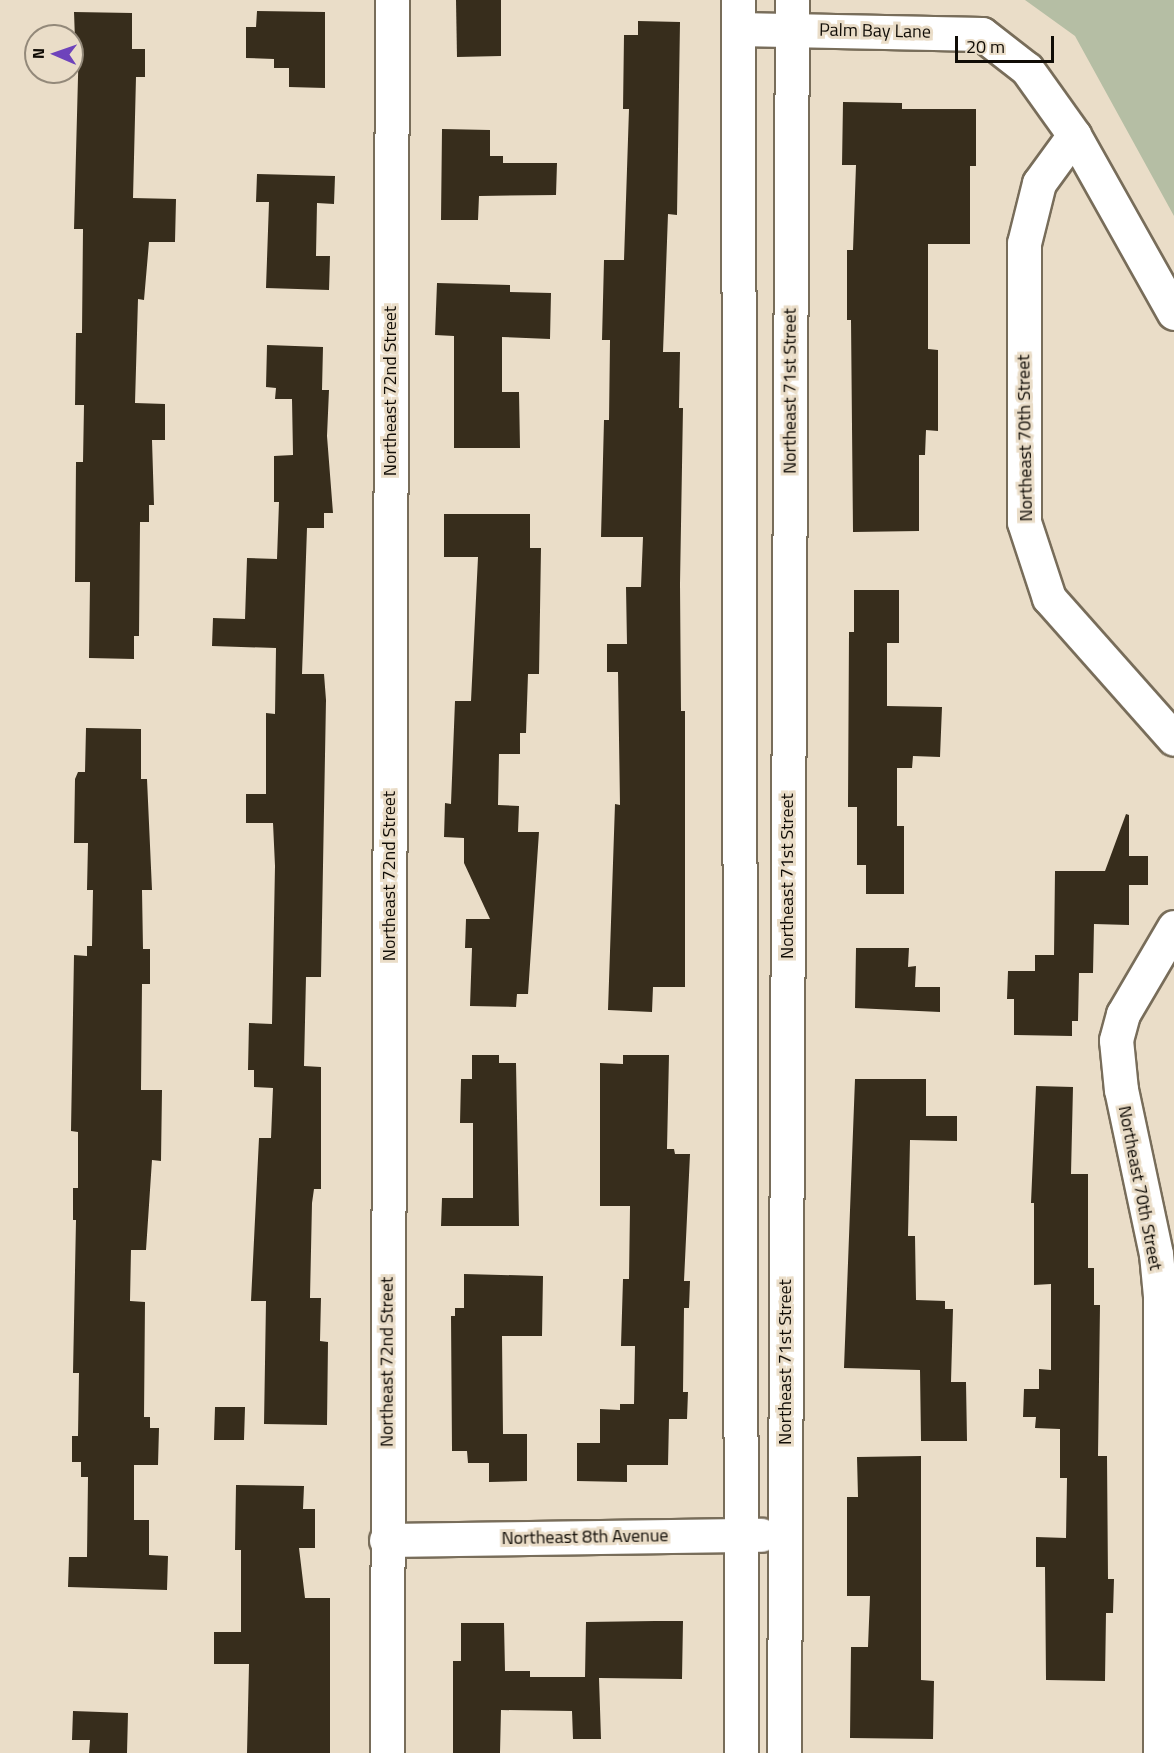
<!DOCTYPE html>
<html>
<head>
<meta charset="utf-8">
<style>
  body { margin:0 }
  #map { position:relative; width:1174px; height:1753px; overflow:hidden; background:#eaddc8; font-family:"Titillium Web",sans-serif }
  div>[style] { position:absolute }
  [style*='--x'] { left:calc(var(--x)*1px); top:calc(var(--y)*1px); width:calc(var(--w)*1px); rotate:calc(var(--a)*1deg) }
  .green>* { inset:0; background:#b5bea4 }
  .building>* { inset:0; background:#372d1c }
  .roads { filter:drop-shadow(2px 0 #786d5a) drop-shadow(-2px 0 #786d5a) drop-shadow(0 2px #786d5a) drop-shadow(0 -2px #786d5a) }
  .minor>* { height:33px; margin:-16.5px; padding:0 16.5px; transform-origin:16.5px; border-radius:16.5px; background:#fff }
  span { translate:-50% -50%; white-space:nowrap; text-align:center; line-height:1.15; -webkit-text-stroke:6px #eaddc8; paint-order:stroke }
  .street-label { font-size:18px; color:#100c06 }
  .north { position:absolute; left:24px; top:24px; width:60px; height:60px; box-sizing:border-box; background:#eaddc8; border:2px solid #93897a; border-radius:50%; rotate:272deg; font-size:16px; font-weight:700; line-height:24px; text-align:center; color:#100c06 }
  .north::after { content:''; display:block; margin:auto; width:21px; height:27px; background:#6e43bb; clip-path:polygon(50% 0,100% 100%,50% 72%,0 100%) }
  .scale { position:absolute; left:955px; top:36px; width:99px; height:27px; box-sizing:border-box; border:3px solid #100c06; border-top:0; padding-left:8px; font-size:18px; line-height:21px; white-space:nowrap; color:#100c06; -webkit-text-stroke:4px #eaddc8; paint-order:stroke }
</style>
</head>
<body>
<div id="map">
  <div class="green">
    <i style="clip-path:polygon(1025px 0,1174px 0,1174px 216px,1075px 36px)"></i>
  </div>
  <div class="building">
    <i style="clip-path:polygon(456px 0,501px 0,501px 56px,457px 57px)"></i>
    <i style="clip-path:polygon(257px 11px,325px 12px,325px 88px,289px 87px,289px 68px,274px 68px,274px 59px,246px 58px,246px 27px,256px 27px)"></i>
    <i style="clip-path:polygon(74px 12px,132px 13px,132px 49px,145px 49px,145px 77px,136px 77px,133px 198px,176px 199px,175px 242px,149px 242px,144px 300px,138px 299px,135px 403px,165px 404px,165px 440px,152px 440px,154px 505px,149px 505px,149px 522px,140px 522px,139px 636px,134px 636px,134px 659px,89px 658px,90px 582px,75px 582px,76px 462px,83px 462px,84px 405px,75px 405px,76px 333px,82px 333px,83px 229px,74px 229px,79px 39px,75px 40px)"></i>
    <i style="clip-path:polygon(638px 21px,680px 22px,677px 215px,668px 214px,663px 352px,680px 352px,679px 408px,683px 408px,680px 584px,681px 711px,685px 711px,685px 987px,653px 987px,652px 1012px,608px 1010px,615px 804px,620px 805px,618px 672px,607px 672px,607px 644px,627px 644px,626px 587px,641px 587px,643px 537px,601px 537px,604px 420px,609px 420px,610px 340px,602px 340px,604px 260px,624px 260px,629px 109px,623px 109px,624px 35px,638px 35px)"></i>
    <i style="clip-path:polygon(843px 102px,902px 103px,902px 109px,976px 109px,976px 166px,970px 166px,970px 244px,928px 244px,928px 349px,938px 350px,938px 431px,926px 430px,925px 455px,919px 455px,919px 531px,853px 532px,851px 320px,847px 320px,847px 250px,853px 250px,856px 165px,842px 165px)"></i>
    <i style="clip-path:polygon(442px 129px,490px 130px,490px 156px,503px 156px,503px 163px,557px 163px,556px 195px,479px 196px,478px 220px,441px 220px)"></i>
    <i style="clip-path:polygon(257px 174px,335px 176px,334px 204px,317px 203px,316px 256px,330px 256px,329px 290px,266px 288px,269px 202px,256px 202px)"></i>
    <i style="clip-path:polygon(437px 283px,510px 285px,510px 292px,551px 293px,550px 339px,502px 337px,502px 392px,519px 392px,520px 448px,454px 448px,454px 336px,435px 335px)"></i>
    <i style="clip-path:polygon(267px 345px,323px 347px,322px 390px,329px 390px,327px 436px,333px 513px,324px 513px,324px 528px,307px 528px,302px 674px,324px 674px,326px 700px,321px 977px,306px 977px,304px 1066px,321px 1067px,321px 1189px,314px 1189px,312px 1203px,310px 1298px,321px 1298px,320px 1341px,328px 1342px,327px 1425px,264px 1424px,266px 1301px,251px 1301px,259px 1138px,271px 1138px,273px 1088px,254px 1087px,254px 1070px,248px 1070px,249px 1023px,272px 1024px,275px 866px,273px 823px,246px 823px,246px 794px,266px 794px,266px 713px,275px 714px,276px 648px,212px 646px,213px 618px,245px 619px,247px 558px,277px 559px,279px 502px,274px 502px,274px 456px,293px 455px,292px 399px,275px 399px,276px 388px,266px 387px)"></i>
    <i style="clip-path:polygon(444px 514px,530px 514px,530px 548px,541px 548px,539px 674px,528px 674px,526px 733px,520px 733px,520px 754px,499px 754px,498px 805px,519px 806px,518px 832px,539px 832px,528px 994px,517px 994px,516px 1007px,470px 1006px,472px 948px,465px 948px,466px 919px,490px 919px,464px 863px,464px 838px,444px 837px,445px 803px,451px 804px,455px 701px,471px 701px,478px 557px,444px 557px)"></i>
    <i style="clip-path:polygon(854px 590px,899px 590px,899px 643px,887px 643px,887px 706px,942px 707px,940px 757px,913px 756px,912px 768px,897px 768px,897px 826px,904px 826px,904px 894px,866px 894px,866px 865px,857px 865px,857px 807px,848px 807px,849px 632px,854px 632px)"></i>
    <i style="clip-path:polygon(86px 728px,141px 729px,141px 779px,147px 779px,152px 890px,142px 890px,143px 949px,150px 949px,150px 984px,142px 984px,141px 1090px,162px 1090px,161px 1161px,152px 1160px,146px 1250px,131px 1250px,130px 1301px,145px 1302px,144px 1417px,150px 1417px,150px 1428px,159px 1428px,158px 1465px,134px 1465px,134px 1520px,149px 1520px,149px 1555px,168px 1556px,167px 1590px,68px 1587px,69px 1557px,87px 1557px,88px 1477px,81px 1477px,81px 1462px,72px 1462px,72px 1436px,78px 1436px,79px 1373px,73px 1373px,76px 1220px,73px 1220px,73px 1188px,78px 1188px,78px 1132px,71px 1131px,74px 955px,87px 956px,87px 946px,92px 946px,93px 890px,87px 890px,88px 843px,74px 843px,75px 779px,78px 772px,85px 772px)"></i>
    <i style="clip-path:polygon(1126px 814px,1129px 815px,1129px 856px,1148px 856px,1148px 885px,1129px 885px,1129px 925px,1094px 924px,1093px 973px,1079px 973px,1078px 1021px,1072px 1021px,1072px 1036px,1014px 1035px,1014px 999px,1007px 999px,1008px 971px,1035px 971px,1035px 955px,1054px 955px,1055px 871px,1105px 871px)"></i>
    <i style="clip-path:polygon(856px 948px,909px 948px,908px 967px,916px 966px,915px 987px,940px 987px,940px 1012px,855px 1008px)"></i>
    <i style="clip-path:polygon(472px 1055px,499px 1055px,499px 1063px,516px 1063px,519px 1226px,441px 1226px,442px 1198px,473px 1198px,473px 1123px,460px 1123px,461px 1079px,472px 1079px)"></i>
    <i style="clip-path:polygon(623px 1055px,669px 1055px,667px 1149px,674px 1149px,675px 1154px,690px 1154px,684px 1281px,690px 1281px,689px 1308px,684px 1308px,683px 1392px,688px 1392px,687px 1419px,669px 1419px,668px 1465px,627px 1465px,627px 1482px,577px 1481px,577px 1443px,600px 1443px,600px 1409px,620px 1410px,620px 1404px,634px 1404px,635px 1346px,621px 1346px,623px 1279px,629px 1279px,630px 1206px,600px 1206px,600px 1063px,623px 1064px)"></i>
    <i style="clip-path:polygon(855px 1079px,926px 1079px,926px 1116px,957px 1116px,957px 1141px,910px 1140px,908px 1236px,915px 1236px,916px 1300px,945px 1301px,945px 1309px,953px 1309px,951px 1382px,966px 1382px,967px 1441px,921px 1441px,920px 1370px,844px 1368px)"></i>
    <i style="clip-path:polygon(1036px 1086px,1073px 1087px,1071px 1174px,1088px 1174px,1088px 1268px,1094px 1268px,1094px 1305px,1100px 1305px,1098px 1456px,1107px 1456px,1108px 1579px,1114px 1579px,1113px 1613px,1106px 1613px,1105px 1681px,1046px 1680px,1045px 1567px,1036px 1567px,1036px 1537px,1066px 1538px,1067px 1478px,1060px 1478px,1060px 1429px,1035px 1428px,1036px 1417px,1023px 1417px,1024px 1389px,1039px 1389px,1039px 1369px,1051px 1370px,1051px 1284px,1034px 1285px,1034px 1203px,1031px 1203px)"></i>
    <i style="clip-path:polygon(464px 1274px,543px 1276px,542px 1336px,502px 1336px,503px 1434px,527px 1434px,527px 1481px,489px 1482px,489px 1463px,468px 1463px,467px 1451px,452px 1451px,451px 1316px,455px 1316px,455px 1308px,464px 1308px)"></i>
    <i style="clip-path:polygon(215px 1407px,245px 1407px,244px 1440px,214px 1440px)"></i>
    <i style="clip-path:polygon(921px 1456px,921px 1680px,934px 1681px,933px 1739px,850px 1738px,851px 1647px,868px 1647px,870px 1596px,847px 1596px,847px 1497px,858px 1497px,857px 1457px)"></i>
    <i style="clip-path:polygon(236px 1485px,304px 1486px,303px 1509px,315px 1509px,315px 1548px,299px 1548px,305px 1598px,330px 1598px,330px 1753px,247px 1753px,249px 1664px,214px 1664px,214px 1632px,241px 1632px,241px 1550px,235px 1550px)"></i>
    <i style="clip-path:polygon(655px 1621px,683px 1621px,682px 1679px,599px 1678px,601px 1739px,573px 1739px,572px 1711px,501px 1710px,500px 1753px,453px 1753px,453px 1661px,461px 1661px,461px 1623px,504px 1623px,505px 1671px,530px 1671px,530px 1677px,585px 1677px,586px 1622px)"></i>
    <i style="clip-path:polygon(73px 1711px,128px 1713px,127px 1753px,89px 1753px,90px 1740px,72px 1740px)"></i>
  </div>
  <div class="roads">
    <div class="minor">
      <i style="--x:738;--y:0;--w:1753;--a:89.9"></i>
      <i style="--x:738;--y:29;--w:244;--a:1.2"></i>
      <i style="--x:982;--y:34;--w:57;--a:37.9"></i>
      <i style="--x:1027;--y:69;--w:81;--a:54.5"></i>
      <i style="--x:1074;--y:135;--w:204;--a:60.7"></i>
      <i style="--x:1074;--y:135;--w:59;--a:126.1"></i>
      <i style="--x:1039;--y:183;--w:62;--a:104"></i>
      <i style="--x:1024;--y:243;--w:279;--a:90"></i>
      <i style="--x:1024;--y:522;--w:80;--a:71.8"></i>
      <i style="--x:1049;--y:598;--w:188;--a:48.4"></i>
      <i style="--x:386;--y:1540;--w:375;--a:-0.8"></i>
      <i style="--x:387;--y:1753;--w:1753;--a:-89.84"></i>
      <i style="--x:784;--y:1753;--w:1753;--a:-89.74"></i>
      <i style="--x:1160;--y:1753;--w:457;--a:-90"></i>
      <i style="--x:1160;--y:1296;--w:42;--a:-95.4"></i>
      <i style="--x:1156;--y:1254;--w:168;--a:-102"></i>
      <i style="--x:1121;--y:1090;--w:50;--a:-95.7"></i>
      <i style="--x:1116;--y:1040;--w:27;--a:-75"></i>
      <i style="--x:1123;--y:1014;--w:101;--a:-59.6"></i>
    </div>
  </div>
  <div class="street-label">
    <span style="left:875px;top:31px;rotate:1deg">Palm Bay Lane</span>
    <span style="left:390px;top:391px;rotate:-90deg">Northeast 72nd Street</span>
    <span style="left:790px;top:391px;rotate:-90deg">Northeast 71st Street</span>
    <span style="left:1025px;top:438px;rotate:-91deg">Northeast 70th Street</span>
    <span style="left:389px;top:876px;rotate:-90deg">Northeast 72nd Street</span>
    <span style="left:787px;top:876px;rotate:-90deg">Northeast 71st Street</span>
    <span style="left:1140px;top:1188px;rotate:79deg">Northeast 70th Street</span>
    <span style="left:387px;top:1362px;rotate:-90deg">Northeast 72nd Street</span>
    <span style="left:785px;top:1362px;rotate:-90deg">Northeast 71st Street</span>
    <span style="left:585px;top:1537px;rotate:-1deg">Northeast 8th Avenue</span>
  </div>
  <div class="north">N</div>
  <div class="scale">20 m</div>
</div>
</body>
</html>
